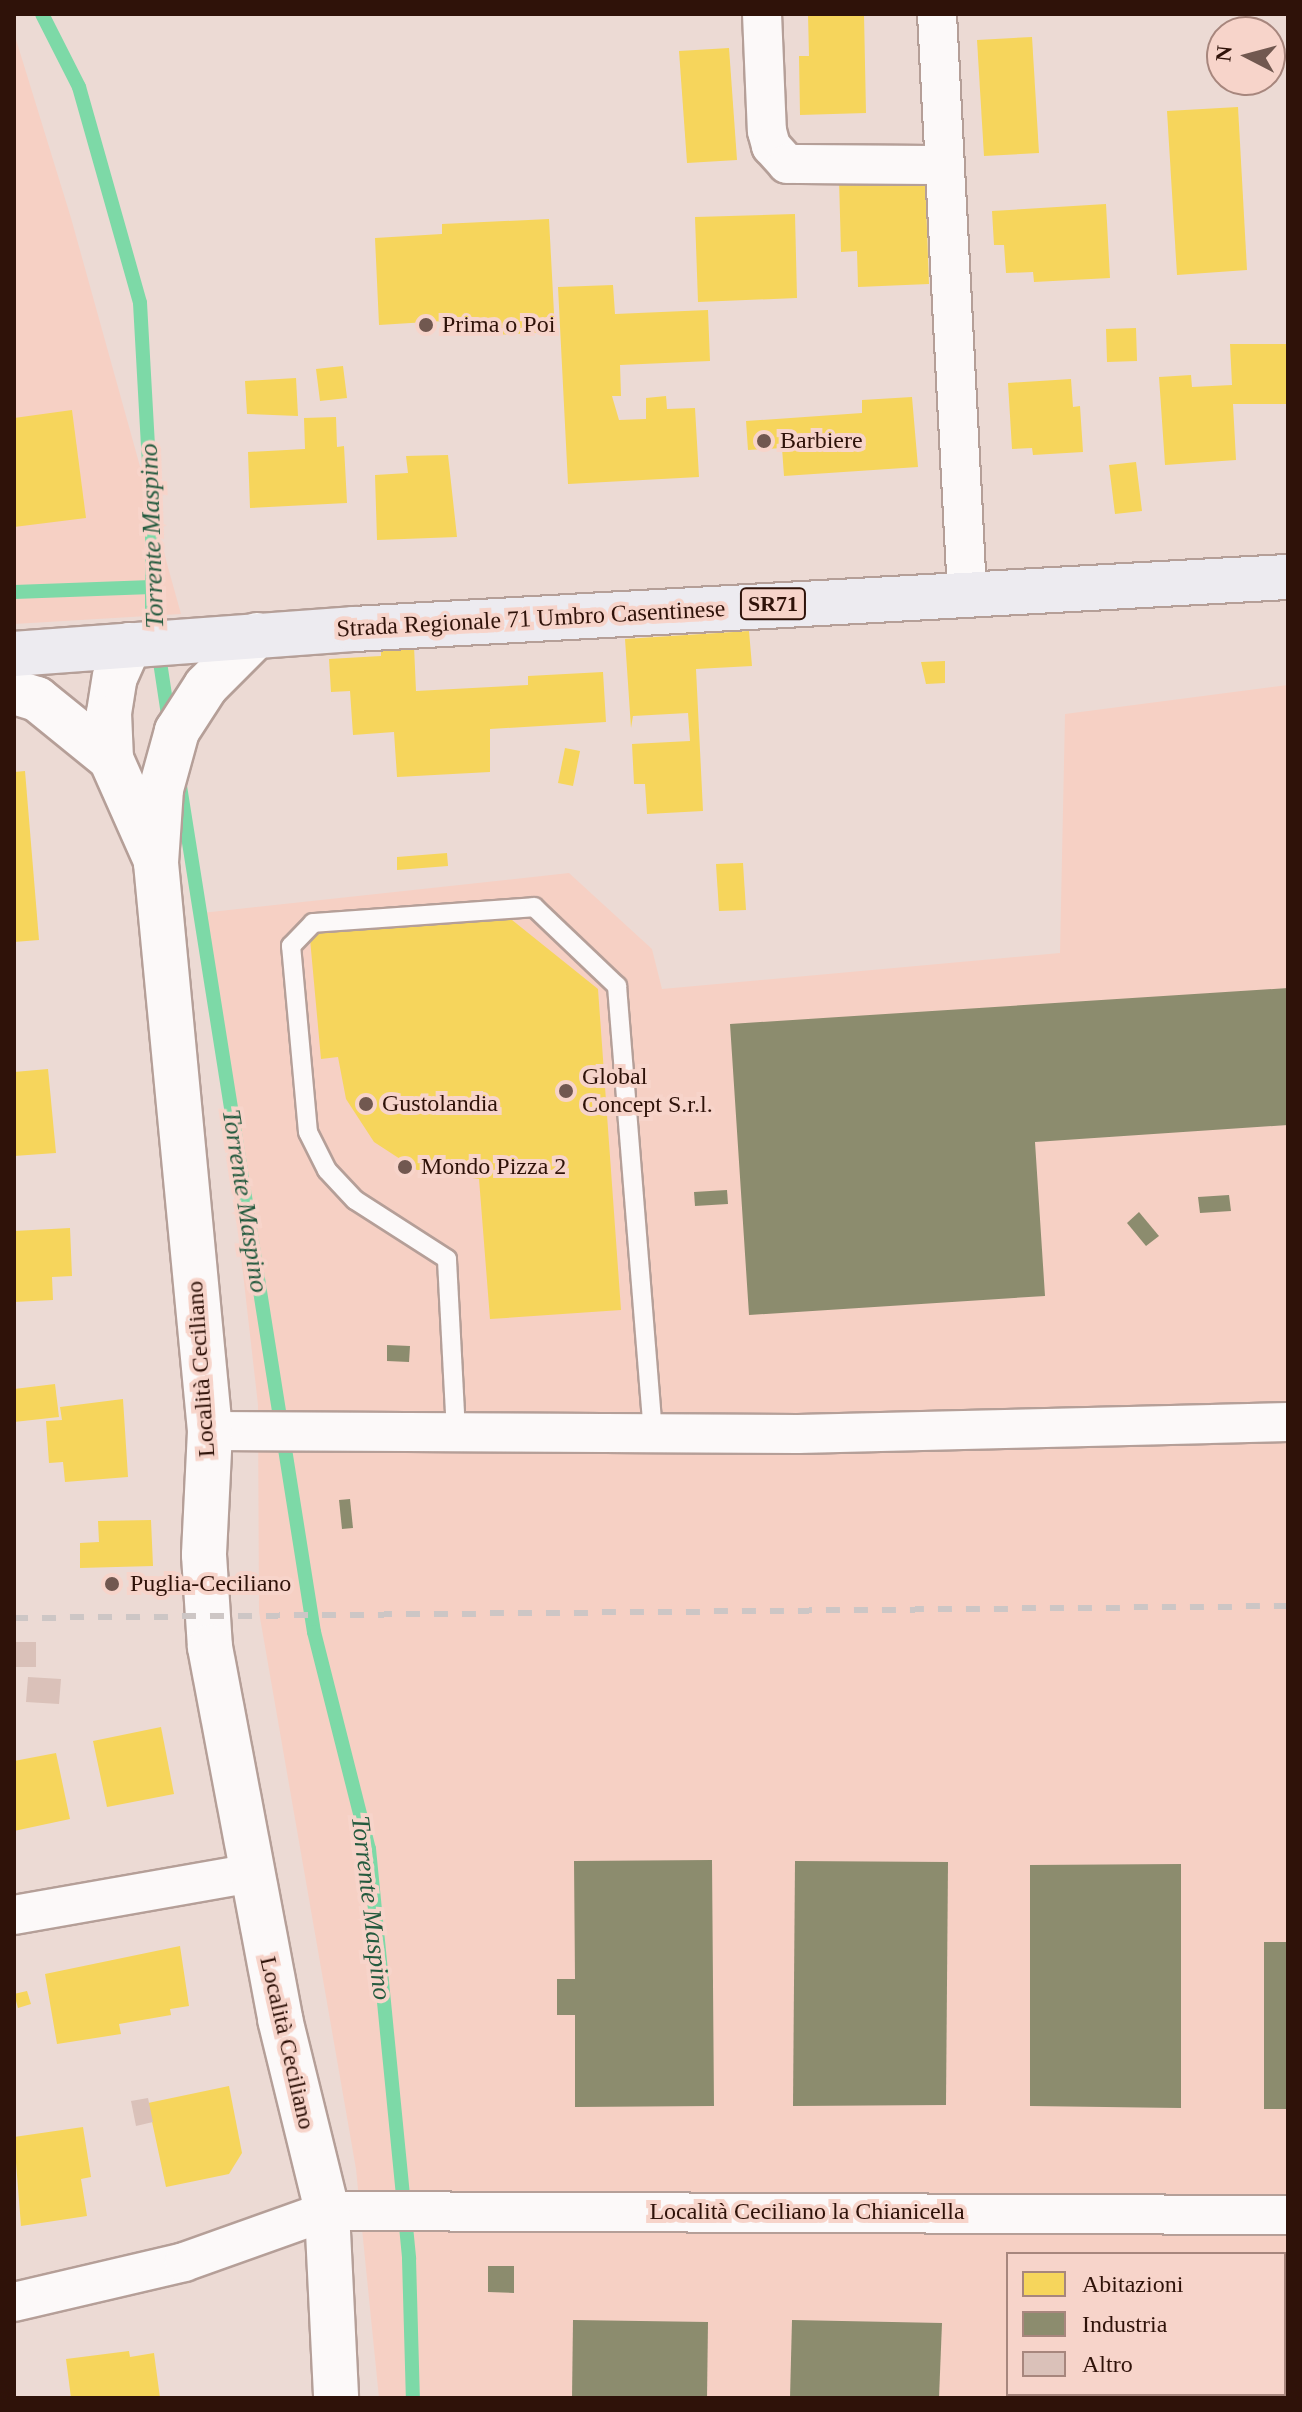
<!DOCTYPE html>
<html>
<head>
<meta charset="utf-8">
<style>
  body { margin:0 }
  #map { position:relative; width:1302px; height:2412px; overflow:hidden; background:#ecdad4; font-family:"Times New Roman",serif }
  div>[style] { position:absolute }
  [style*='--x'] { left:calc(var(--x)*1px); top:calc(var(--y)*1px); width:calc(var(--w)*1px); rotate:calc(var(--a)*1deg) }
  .built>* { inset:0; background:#f6d0c4 }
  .homes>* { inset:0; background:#f6d55c }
  .industry>* { inset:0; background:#8c8c6e }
  .stream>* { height:14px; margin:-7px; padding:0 7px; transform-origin:7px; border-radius:7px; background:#7dd9a7 }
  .building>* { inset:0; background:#dac1b9 }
  .path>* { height:5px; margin-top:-2.5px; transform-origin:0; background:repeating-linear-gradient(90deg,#d2ccca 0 6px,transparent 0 12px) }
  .roads { filter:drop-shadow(2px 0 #b59f98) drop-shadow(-2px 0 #b59f98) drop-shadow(0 2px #b59f98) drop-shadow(0 -2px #b59f98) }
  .service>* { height:18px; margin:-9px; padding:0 9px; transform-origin:9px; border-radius:9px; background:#fcf9f9 }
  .minor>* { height:38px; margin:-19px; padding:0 19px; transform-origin:19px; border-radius:19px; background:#fcf9f9 }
  .tertiary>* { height:44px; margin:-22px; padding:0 22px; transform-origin:22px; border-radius:22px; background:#fcf9f9 }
  .primary>* { height:44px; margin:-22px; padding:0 22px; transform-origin:22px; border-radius:22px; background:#edebf0 }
  .rail>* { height:6px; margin-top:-3px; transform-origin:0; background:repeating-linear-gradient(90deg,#cdc6c5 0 14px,transparent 0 28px) }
  .dots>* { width:22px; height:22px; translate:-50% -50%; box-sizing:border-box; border:4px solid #f7d4ca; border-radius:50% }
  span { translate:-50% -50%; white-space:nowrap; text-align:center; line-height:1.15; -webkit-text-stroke:8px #f7d4ca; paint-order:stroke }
  .shield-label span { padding:2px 6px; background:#f7d4ca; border:2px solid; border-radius:6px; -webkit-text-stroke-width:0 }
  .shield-label { font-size:22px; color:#2f1209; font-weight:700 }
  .poi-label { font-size:24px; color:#2f1209 }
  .left { translate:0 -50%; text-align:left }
  .street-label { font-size:24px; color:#2f1209 }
  .water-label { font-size:26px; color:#245a3e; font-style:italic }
  .frame { position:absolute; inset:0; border:16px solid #2f1209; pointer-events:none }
  .legend { position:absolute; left:1006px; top:2252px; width:280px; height:144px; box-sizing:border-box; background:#f7d4ca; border:2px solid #a7867d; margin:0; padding:10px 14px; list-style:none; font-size:24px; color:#2f1209 }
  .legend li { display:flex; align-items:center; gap:16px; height:40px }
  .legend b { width:40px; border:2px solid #a7867d }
  .north { position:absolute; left:1206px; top:16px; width:80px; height:80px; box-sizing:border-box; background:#f7d4ca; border:2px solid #a7867d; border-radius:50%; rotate:276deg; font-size:22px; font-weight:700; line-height:32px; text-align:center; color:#2f1209 }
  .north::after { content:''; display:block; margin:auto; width:28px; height:36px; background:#715850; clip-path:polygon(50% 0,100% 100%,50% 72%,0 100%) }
</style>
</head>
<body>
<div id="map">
  <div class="built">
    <i style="clip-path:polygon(14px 33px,71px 218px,181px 614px,14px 624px)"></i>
    <i style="clip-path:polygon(evenodd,1288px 685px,1288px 2398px,379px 2398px,356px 2169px,259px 1612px,258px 1405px,202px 913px,569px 873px,652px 949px,662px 989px,1060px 953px,1065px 714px,1288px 685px,1008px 2254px,1284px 2254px,1284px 2394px,1008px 2394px,1008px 2254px)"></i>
  </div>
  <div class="homes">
    <i style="clip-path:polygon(808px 14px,864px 14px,866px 113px,800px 115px,799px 56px,809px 56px)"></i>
    <i style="clip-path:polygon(1032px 37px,1039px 153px,984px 156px,977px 40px)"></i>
    <i style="clip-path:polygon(729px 48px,737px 160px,687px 163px,679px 51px)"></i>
    <i style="clip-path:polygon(1238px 107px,1247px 270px,1177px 275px,1167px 111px)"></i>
    <i style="clip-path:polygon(925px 176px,929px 284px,858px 287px,857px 251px,841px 252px,839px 179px)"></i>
    <i style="clip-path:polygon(1106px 204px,1110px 278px,1034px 282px,1033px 272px,1006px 273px,1004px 245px,994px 245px,992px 211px)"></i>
    <i style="clip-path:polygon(795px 214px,797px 298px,698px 302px,695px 217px)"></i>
    <i style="clip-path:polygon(549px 219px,555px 332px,492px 335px,491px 318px,379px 325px,375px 238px,442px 234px,442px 224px)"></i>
    <i style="clip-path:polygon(613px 285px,615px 314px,708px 310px,710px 361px,620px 365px,621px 396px,612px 396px,619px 420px,646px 419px,646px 398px,666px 396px,667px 409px,695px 408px,699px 477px,568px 484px,558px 287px)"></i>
    <i style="clip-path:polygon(1136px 328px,1137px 361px,1107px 362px,1106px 329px)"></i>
    <i style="clip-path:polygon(1230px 344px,1288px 344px,1288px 404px,1233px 404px,1236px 460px,1165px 465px,1159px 377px,1191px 375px,1192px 387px,1232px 385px)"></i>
    <i style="clip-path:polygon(343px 366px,347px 398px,320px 401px,316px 369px)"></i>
    <i style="clip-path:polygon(296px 378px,298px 416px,247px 414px,245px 381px)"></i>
    <i style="clip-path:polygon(1071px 379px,1073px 407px,1080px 406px,1083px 452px,1033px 455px,1032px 448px,1012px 449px,1008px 383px)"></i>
    <i style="clip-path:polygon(912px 397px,918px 467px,784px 476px,782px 448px,748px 450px,746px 421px,862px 413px,862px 400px)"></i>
    <i style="clip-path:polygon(72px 410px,86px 518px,14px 527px,14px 418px)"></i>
    <i style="clip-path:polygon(336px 417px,337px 447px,344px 446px,347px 503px,250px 508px,248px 452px,305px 449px,304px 418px)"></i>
    <i style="clip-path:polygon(448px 455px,457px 537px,377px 540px,375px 475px,408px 473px,406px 456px)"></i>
    <i style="clip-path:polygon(1136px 462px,1142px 511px,1115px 514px,1109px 465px)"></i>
    <i style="clip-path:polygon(749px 631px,752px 666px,696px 669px,703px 811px,647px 814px,645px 784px,634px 784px,632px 744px,690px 741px,688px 713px,633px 716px,631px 728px,625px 639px)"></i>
    <i style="clip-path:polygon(414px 646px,416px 691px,528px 685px,528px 676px,603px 672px,606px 722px,490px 729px,490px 772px,397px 777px,394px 732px,353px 735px,350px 691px,331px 692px,329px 659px,381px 656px,381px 648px)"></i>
    <i style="clip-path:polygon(945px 661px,945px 683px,926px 684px,921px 662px)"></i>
    <i style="clip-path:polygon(565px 748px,580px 751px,573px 786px,558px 783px)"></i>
    <i style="clip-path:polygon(25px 771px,39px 940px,14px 942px,14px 772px)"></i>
    <i style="clip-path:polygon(447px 853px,448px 866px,397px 870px,397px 857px)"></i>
    <i style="clip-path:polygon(743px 863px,746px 910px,719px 911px,716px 864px)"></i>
    <i style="clip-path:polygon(502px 912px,598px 989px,621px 1310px,490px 1319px,479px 1179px,417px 1170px,374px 1142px,346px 1099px,338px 1057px,321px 1059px,309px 928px)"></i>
    <i style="clip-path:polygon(48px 1069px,56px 1153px,14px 1156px,14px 1072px)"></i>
    <i style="clip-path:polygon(70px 1228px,72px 1276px,52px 1277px,53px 1300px,14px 1302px,14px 1231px)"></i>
    <i style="clip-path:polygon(55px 1384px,59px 1417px,14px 1422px,14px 1389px)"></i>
    <i style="clip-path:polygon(123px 1399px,128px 1477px,65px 1482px,63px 1462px,49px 1463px,46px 1421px,62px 1420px,60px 1407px)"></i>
    <i style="clip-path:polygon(151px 1520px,153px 1566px,80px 1568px,80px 1543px,99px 1542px,98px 1521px)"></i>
    <i style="clip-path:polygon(161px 1727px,174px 1794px,107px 1807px,93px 1741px)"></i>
    <i style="clip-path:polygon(56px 1753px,70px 1819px,14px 1831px,14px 1761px)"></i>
    <i style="clip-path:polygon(180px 1946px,189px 2006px,170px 2009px,171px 2015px,119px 2024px,121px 2034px,57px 2044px,45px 1974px)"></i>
    <i style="clip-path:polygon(27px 1991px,31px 2004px,18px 2008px,14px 1994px)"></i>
    <i style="clip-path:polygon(229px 2086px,242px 2153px,229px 2174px,166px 2187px,148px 2103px)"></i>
    <i style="clip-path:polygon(83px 2127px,91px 2177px,81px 2179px,87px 2216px,21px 2226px,14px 2137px)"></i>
    <i style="clip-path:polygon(129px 2351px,130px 2357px,154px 2353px,160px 2398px,71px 2398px,66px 2359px)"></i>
  </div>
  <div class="industry">
    <i style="clip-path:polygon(1288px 988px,1288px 1125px,1035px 1142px,1045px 1296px,749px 1315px,730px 1024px)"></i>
    <i style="clip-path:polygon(727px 1190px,728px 1204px,695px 1206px,694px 1192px)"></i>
    <i style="clip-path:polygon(1229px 1195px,1231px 1211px,1200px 1213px,1198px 1197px)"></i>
    <i style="clip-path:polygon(1139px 1212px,1159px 1236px,1146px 1246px,1127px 1223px)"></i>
    <i style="clip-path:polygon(387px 1345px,410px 1346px,409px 1362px,387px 1361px)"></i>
    <i style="clip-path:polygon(350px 1499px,353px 1528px,342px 1529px,339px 1500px)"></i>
    <i style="clip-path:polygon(712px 1860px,714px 2106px,575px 2107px,575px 2015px,557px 2015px,557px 1979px,575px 1979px,574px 1861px)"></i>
    <i style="clip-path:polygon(795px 1861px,948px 1862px,946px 2105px,793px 2106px)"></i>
    <i style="clip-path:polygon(1181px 1864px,1181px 2108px,1030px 2106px,1030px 1865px)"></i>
    <i style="clip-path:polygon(1264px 1942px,1288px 1942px,1288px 2109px,1264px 2109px)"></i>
    <i style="clip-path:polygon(488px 2266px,514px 2266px,514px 2293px,488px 2292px)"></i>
    <i style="clip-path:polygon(573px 2320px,708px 2322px,707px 2398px,572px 2398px)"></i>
    <i style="clip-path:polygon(792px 2320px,942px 2323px,939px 2398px,790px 2398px)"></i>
    <i style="clip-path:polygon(1284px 2324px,1288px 2398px,1240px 2398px,1284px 2394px)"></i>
    <i style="clip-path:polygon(1021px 2394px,1157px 2394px,1157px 2398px,1021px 2398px)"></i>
  </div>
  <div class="stream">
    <i style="--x:42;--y:14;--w:82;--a:63.1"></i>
    <i style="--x:79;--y:87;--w:224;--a:74.2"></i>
    <i style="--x:140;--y:303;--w:214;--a:86.8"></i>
    <i style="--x:152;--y:517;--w:92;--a:90"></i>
    <i style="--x:152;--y:609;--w:114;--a:81.4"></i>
    <i style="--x:14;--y:592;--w:138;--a:-2.1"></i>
    <i style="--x:180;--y:786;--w:857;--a:81"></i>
    <i style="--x:314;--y:1632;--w:224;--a:75.8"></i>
    <i style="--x:369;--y:1849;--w:412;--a:84.4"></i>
    <i style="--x:409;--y:2259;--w:139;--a:88.4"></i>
  </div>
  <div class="building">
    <i style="clip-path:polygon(14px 1642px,36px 1642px,36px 1667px,14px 1667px)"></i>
    <i style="clip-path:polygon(28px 1677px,61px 1679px,59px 1704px,26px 1702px)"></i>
    <i style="clip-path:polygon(148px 2098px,153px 2122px,136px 2126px,131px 2101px)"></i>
  </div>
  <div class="path">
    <i style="--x:149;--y:1592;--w:15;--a:-4"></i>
  </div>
  <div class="roads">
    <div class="service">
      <i style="--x:456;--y:1432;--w:173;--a:-93"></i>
      <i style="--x:447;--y:1259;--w:109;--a:-147.3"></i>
      <i style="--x:355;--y:1200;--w:41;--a:-133"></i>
      <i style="--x:327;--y:1170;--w:42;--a:-116.6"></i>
      <i style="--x:308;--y:1132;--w:187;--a:-95.2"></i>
      <i style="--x:291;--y:946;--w:32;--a:-46"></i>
      <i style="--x:313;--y:923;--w:222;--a:-4.1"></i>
      <i style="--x:534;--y:907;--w:115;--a:43.6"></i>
      <i style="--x:617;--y:986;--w:448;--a:85.4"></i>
    </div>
    <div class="minor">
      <i style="--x:762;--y:14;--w:117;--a:87.6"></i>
      <i style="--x:767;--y:131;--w:16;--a:75"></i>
      <i style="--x:771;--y:146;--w:24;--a:48"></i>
      <i style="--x:787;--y:164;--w:158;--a:0.4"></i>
      <i style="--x:937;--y:14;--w:580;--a:87.03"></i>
      <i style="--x:210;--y:1431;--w:588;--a:0.29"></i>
      <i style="--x:798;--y:1434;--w:490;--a:-1.4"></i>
      <i style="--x:14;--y:1915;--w:241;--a:-10"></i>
      <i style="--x:14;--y:2302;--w:175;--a:-13.2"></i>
      <i style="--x:184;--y:2262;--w:152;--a:-19.6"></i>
      <i style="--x:327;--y:2211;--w:961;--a:0.24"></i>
    </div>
    <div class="tertiary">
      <i style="--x:257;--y:635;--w:72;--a:135"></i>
      <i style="--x:206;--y:686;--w:54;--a:122.8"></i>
      <i style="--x:177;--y:731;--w:60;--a:105.4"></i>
      <i style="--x:161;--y:789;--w:74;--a:93.9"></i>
      <i style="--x:156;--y:863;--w:571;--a:84.57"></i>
      <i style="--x:210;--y:1431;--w:124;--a:92.8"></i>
      <i style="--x:204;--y:1555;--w:92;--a:86.3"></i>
      <i style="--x:210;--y:1647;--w:379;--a:79.3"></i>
      <i style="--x:280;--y:2019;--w:198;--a:76.2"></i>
      <i style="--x:327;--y:2211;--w:187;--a:87.2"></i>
      <i style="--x:14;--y:692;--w:24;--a:17"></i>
      <i style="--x:37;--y:699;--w:95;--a:39"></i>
      <i style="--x:111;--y:759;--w:106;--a:66.1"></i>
      <i style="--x:111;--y:759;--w:46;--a:-92.5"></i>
      <i style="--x:109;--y:713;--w:36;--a:-81"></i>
      <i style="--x:115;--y:677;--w:35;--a:-66"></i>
    </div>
    <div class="primary">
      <i style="--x:14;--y:654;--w:341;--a:-4.2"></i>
      <i style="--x:354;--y:629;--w:935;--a:-3.19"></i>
    </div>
  </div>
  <div class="rail">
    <i style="--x:14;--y:1618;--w:1274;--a:-0.54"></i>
  </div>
  <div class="dots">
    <i style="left:426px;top:325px;background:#715850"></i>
    <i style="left:764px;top:441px;background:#715850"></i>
    <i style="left:566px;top:1091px;background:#715850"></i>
    <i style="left:366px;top:1104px;background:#715850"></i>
    <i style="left:405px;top:1167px;background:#715850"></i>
    <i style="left:112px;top:1584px;background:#715850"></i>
  </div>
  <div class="shield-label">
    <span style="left:773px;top:604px">SR71</span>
  </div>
  <div class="poi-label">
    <span class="left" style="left:442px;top:325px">Prima o Poi</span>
    <span class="left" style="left:780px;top:441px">Barbiere</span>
    <span class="left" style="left:582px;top:1091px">Global<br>Concept S.r.l.</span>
    <span class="left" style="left:382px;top:1104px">Gustolandia</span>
    <span class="left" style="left:421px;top:1167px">Mondo Pizza 2</span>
    <span class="left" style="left:130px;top:1584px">Puglia-Ceciliano</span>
  </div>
  <div class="street-label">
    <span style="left:531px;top:619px;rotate:-3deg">Strada Regionale 71 Umbro Casentinese</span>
    <span style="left:201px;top:1369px;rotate:-94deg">Località Ceciliano</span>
    <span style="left:287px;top:2043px;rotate:77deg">Località Ceciliano</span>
    <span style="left:807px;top:2212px">Località Ceciliano la Chianicella</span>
  </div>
  <div class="water-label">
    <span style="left:152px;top:536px;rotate:-92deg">Torrente Maspino</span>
    <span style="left:245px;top:1201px;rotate:81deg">Torrente Maspino</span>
    <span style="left:371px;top:1908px;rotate:83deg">Torrente Maspino</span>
  </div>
  <div class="frame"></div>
  <ul class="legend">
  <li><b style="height:22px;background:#f6d55c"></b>Abitazioni</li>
  <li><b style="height:22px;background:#8c8c6e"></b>Industria</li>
  <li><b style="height:22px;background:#dac1b9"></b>Altro</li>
  </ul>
  <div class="north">N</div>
</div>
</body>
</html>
